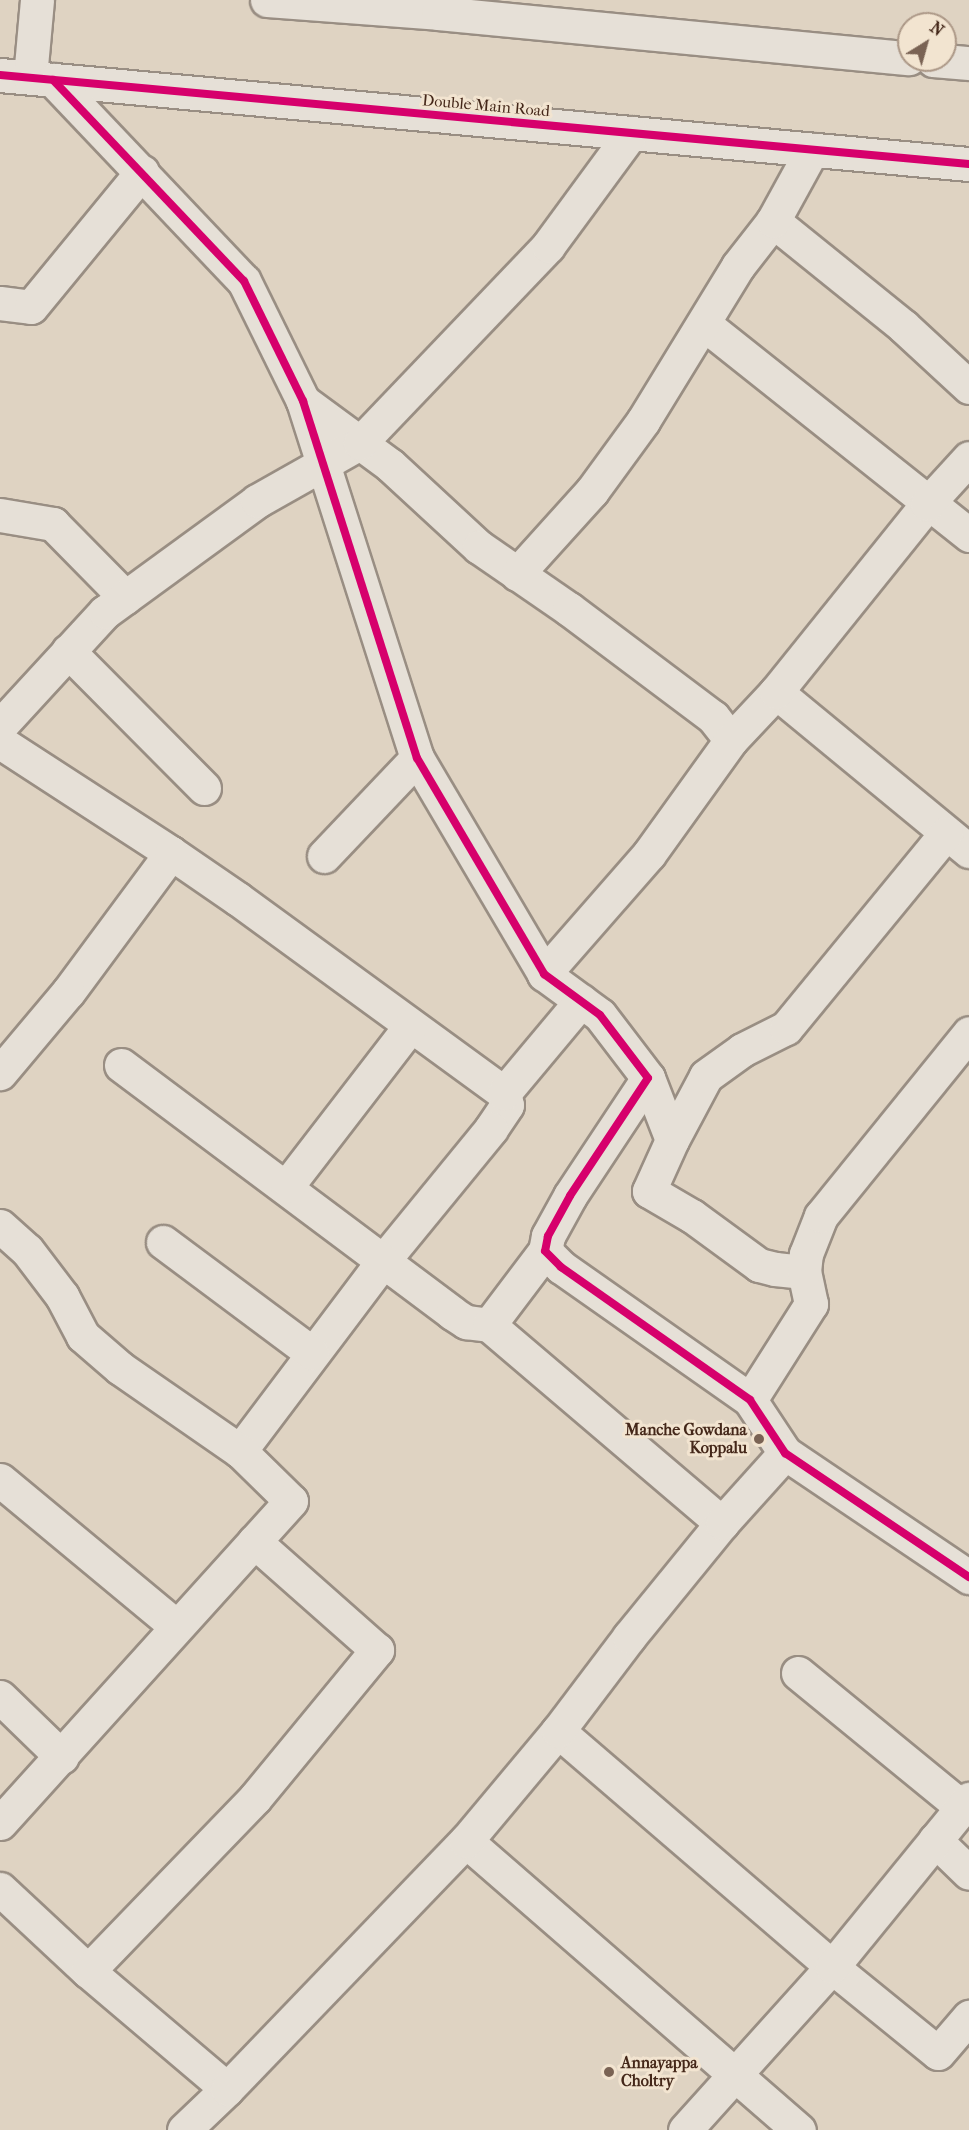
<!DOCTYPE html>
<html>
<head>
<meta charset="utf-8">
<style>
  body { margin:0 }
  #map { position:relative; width:969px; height:2130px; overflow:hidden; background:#dfd3c2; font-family:"IM FELL French Canon",serif }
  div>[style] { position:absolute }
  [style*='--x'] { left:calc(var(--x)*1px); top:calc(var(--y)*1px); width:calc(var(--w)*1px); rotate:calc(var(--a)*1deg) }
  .roads { filter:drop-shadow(2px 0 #998e83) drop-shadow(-2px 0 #998e83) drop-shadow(0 2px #998e83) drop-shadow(0 -2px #998e83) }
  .minor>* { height:33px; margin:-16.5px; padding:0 16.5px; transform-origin:16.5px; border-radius:16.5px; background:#e6e0d7 }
  .cycleway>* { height:8px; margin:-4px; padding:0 4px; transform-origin:4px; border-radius:4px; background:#d6006c }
  .dots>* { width:16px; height:16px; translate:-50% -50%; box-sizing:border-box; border:3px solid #f2e4d0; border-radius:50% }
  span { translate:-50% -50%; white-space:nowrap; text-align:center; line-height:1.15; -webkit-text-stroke:6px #f2e4d0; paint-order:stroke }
  .street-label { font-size:16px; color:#442719 }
  .poi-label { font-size:16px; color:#442719; font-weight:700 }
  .right { translate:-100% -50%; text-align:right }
  .left { translate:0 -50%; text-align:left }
  .north { position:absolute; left:897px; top:12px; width:60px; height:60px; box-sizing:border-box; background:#f2e4d0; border:2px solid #ac9887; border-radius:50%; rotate:37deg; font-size:16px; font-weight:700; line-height:24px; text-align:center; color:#442719 }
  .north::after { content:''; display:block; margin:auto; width:21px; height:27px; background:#7a6354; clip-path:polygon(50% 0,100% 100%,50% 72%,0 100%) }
</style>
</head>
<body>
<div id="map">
  <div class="roads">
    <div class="minor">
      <i style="--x:267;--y:0;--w:171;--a:4.3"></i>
      <i style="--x:438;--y:13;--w:473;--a:5.5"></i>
      <i style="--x:933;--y:60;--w:36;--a:5"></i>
      <i style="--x:0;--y:75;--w:973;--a:5.25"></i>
      <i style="--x:30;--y:77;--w:77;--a:-84.8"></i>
      <i style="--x:53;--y:80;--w:277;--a:46.5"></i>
      <i style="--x:244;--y:281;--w:134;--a:63.8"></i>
      <i style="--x:303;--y:401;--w:375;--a:72.3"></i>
      <i style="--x:417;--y:758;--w:251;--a:59.5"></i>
      <i style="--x:544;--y:974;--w:69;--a:36.2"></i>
      <i style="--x:600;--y:1015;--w:79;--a:52.7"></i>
      <i style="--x:648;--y:1078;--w:141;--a:123.5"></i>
      <i style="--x:570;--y:1196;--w:46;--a:118.8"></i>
      <i style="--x:548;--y:1236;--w:15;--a:101"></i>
      <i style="--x:545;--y:1251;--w:23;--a:45"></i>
      <i style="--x:561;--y:1267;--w:231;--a:35.1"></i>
      <i style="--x:750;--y:1400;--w:64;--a:56.6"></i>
      <i style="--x:785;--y:1453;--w:222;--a:34"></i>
      <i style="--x:773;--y:221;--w:167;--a:38.9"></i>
      <i style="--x:903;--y:326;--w:90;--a:42.7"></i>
      <i style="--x:0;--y:303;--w:31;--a:7"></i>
      <i style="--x:31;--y:307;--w:175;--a:-50.6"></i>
      <i style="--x:704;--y:324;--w:339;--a:38.5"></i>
      <i style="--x:303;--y:401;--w:108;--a:36.3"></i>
      <i style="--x:390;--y:465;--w:121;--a:42.7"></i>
      <i style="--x:479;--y:547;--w:109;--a:34.6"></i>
      <i style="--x:569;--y:609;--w:180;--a:36.9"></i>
      <i style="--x:713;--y:717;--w:29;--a:52"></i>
      <i style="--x:0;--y:515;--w:54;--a:9.6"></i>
      <i style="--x:53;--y:524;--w:103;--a:45.4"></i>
      <i style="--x:517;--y:574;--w:112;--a:-47.9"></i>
      <i style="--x:592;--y:491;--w:87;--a:-53.9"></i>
      <i style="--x:643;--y:421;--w:182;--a:-58.5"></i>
      <i style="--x:738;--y:266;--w:57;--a:-52.1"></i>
      <i style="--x:773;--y:221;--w:81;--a:-61.2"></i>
      <i style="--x:68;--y:651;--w:193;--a:45.2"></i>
      <i style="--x:776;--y:692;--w:250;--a:39.5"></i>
      <i style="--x:0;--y:726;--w:155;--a:-47.4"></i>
      <i style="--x:105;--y:612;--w:188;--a:-36.1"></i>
      <i style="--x:257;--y:501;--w:118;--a:-29.4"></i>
      <i style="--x:360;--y:443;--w:272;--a:-46.3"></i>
      <i style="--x:548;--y:246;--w:140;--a:-53.7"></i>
      <i style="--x:0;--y:742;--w:204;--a:33"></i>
      <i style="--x:171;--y:853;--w:173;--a:126.5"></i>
      <i style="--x:68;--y:992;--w:106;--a:130"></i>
      <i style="--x:171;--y:853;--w:81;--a:34.5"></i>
      <i style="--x:238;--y:899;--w:329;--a:36.1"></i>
      <i style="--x:504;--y:1093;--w:12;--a:76"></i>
      <i style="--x:507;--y:1105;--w:29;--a:124"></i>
      <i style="--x:491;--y:1129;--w:171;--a:129.3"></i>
      <i style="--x:383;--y:1261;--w:238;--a:127"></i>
      <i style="--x:324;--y:856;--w:135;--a:-46.5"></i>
      <i style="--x:544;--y:974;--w:159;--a:-48.8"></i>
      <i style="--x:649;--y:854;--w:140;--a:-54.3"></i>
      <i style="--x:731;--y:740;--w:66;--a:-46.8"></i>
      <i style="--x:776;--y:692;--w:241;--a:-51.2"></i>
      <i style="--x:927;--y:504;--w:62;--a:-47.6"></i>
      <i style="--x:121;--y:1065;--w:414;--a:36.8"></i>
      <i style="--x:452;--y:1313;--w:17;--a:33"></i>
      <i style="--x:466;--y:1322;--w:23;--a:7"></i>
      <i style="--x:489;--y:1325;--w:306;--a:40.4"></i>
      <i style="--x:648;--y:1078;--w:66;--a:68.8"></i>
      <i style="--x:672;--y:1140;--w:56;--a:114.3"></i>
      <i style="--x:649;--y:1191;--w:50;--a:30.2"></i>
      <i style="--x:692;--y:1216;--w:83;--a:36.2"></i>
      <i style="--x:759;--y:1265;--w:16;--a:14"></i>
      <i style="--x:775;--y:1269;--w:29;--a:6"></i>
      <i style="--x:504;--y:1093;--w:120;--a:-50.1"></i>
      <i style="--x:672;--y:1140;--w:72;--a:-62"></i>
      <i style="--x:706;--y:1076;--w:44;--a:-35.8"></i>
      <i style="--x:742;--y:1050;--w:49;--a:-26.6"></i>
      <i style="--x:786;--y:1028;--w:252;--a:-50.6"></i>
      <i style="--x:287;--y:1186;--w:202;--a:-52.4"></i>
      <i style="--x:0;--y:1226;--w:36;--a:42"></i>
      <i style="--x:27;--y:1250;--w:58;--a:52.7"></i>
      <i style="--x:62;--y:1296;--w:45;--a:62.3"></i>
      <i style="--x:83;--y:1336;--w:49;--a:40.9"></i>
      <i style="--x:120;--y:1368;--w:146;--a:34.7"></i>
      <i style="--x:240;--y:1451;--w:71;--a:44.4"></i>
      <i style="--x:291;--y:1501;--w:434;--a:132.1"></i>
      <i style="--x:163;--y:1242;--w:186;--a:36.7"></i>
      <i style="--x:489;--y:1325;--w:93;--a:-52.9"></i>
      <i style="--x:750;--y:1400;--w:114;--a:-57.6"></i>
      <i style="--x:811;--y:1304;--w:33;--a:-102"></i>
      <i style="--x:804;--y:1272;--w:18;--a:-84"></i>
      <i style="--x:806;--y:1254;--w:41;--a:-68.5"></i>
      <i style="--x:821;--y:1216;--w:235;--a:-51"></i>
      <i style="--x:0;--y:1480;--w:229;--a:39.7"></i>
      <i style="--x:798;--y:1673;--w:212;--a:39.3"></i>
      <i style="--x:0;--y:1697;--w:86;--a:44.1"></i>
      <i style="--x:558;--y:1731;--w:362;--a:40.7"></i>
      <i style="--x:832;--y:1967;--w:136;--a:39.1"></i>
      <i style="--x:938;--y:2053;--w:48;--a:-49.3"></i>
      <i style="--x:935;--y:1840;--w:47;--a:44.1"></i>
      <i style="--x:466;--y:1841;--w:441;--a:41"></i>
      <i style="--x:0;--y:1889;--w:120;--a:43"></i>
      <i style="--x:88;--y:1971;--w:182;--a:40.3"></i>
      <i style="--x:88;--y:1971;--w:240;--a:-46"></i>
      <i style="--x:255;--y:1798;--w:192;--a:-50.5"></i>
      <i style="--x:377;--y:1650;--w:164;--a:-138.5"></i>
      <i style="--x:184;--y:2130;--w:59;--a:-43.6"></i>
      <i style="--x:227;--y:2089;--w:344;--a:-46.1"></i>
      <i style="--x:466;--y:1841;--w:143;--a:-50.1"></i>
      <i style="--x:558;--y:1731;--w:118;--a:-52.9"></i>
      <i style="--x:629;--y:1637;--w:147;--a:-50.8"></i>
      <i style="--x:722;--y:1523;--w:94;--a:-48"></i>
      <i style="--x:685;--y:2130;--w:219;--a:-48"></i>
      <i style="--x:832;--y:1967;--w:217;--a:-50.8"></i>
    </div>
  </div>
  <div class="cycleway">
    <i style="--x:0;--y:75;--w:973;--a:5.25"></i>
    <i style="--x:53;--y:80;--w:277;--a:46.5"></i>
    <i style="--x:244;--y:281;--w:134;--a:63.8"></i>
    <i style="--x:303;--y:401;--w:375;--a:72.3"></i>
    <i style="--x:417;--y:758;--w:251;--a:59.5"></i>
    <i style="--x:544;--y:974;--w:69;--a:36.2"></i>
    <i style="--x:600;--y:1015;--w:79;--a:52.7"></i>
    <i style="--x:648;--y:1078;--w:141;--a:123.5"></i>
    <i style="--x:570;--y:1196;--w:46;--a:118.8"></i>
    <i style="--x:548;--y:1236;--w:15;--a:101"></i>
    <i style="--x:545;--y:1251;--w:23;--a:45"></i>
    <i style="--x:561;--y:1267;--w:231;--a:35.1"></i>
    <i style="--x:750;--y:1400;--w:64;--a:56.6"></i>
    <i style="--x:785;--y:1453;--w:222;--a:34"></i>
  </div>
  <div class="dots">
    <i style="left:759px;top:1439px;background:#7a6354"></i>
    <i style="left:609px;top:2072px;background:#7a6354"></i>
  </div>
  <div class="street-label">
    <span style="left:486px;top:106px;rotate:5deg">Double Main Road</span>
  </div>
  <div class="poi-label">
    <span class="right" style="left:747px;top:1439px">Manche Gowdana<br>Koppalu</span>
    <span class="left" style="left:621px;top:2072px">Annayappa<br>Choltry</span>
  </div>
  <div class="north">N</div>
</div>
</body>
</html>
